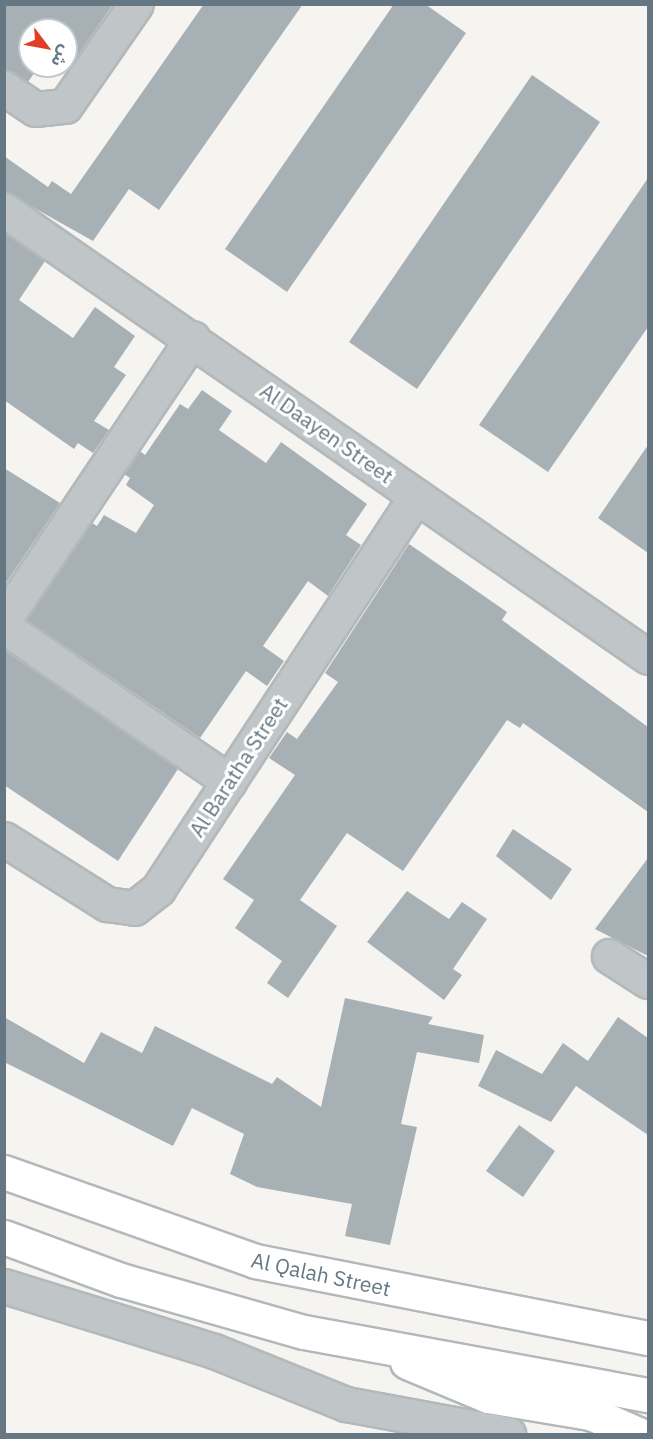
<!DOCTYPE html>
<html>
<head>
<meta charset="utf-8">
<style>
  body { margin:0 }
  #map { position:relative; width:653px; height:1439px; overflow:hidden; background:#f5f4f1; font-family:"IBM Plex Sans","Noto Sans Arabic",sans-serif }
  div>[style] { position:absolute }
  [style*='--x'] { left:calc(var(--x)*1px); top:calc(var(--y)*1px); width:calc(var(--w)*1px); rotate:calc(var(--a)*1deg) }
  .building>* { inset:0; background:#a7b0b4 }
  .roads { filter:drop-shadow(2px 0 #b3b8bb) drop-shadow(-2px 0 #b3b8bb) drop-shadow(0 2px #b3b8bb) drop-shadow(0 -2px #b3b8bb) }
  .minor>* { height:33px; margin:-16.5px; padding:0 16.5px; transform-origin:16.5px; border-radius:16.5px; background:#c0c5c7 }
  .major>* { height:33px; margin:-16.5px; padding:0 16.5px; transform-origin:16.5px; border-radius:16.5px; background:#fff }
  span { translate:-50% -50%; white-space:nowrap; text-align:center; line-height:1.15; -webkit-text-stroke:6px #fff; paint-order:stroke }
  .street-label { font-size:21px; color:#647782 }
  .frame { position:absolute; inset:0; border:6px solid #647782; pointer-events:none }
  .north { position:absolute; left:18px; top:18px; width:60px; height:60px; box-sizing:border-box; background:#fff; border:2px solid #c1c9cd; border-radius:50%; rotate:122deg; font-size:16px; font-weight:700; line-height:24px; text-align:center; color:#647782 }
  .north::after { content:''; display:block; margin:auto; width:21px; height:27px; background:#e13e25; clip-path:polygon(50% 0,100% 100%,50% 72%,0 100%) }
</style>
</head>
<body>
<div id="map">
  <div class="building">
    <i style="clip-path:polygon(4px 4px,113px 4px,76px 58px,66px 51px,66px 30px,30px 30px,30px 66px,39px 66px,28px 82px,4px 69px)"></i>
    <i style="clip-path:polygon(204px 4px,303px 4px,159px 210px,129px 189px,93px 241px,4px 191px,4px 156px,48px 187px,52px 181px,71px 194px)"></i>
    <i style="clip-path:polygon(394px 4px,425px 4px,466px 33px,287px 292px,225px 249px)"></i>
    <i style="clip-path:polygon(532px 75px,600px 122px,417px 389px,349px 342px)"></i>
    <i style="clip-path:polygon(648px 178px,648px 327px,548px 472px,479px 425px)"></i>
    <i style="clip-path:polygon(4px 233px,45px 261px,19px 300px,73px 338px,95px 307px,135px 336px,114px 367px,126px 375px,94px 421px,109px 430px,93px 453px,78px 443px,74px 449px,4px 400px)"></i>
    <i style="clip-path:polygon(202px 390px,232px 411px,219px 430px,266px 463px,281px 442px,367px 504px,346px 535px,361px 545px,328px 596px,308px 581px,263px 646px,284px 661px,267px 686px,246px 671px,200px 738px,27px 620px,92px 523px,97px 526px,104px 515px,136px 533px,154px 505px,126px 485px,130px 478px,124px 474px,140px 451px,145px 455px,180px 404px,188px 409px)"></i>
    <i style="clip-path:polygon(648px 445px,648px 553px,598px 518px)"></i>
    <i style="clip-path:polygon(4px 468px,60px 503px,4px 586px)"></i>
    <i style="clip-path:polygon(409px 544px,507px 612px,502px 620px,648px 727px,648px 812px,523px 723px,520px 728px,507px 720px,403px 871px,347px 833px,300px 900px,337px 926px,288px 998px,267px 983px,282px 961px,235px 928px,254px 900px,223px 879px,295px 775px,269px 758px,287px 732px,297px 739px,338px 682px,325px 673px)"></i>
    <i style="clip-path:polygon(4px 650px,178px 769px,118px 861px,4px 785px)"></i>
    <i style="clip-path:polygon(513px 829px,572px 869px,551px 900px,496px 856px)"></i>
    <i style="clip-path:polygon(648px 858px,648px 956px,595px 929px)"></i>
    <i style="clip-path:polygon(407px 891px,449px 919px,462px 902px,487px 919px,453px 969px,462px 975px,444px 1000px,367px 942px)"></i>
    <i style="clip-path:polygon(345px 998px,433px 1017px,428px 1024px,484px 1035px,479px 1063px,417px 1052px,401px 1124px,417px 1127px,390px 1245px,345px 1236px,352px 1204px,257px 1187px,230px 1174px,244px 1134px,192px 1108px,173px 1146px,4px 1062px,4px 1017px,84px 1063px,101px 1032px,142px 1053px,155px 1026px,272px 1084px,277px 1077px,321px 1107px)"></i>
    <i style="clip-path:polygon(618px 1017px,648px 1038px,648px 1135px,576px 1086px,551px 1122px,478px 1086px,496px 1050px,542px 1074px,563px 1043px,588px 1061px)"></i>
    <i style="clip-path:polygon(519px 1125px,555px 1151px,523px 1197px,486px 1171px)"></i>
  </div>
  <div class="roads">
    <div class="minor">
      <i style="--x:4;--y:88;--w:37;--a:34"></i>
      <i style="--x:35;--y:109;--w:30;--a:-6"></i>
      <i style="--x:65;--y:106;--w:124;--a:-55.2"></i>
      <i style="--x:4;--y:210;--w:784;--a:34.76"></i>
      <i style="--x:4;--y:620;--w:339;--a:-56.2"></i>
      <i style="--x:4;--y:627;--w:273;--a:34.4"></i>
      <i style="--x:4;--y:839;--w:122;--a:32.3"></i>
      <i style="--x:107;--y:904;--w:27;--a:8"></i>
      <i style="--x:134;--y:908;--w:31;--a:-38"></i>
      <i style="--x:158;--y:889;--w:470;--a:-56.7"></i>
      <i style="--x:609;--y:956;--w:46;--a:32.7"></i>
      <i style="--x:4;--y:1286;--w:220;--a:17.2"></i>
      <i style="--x:214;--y:1351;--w:142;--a:21.9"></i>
      <i style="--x:346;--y:1404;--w:165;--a:10.5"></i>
    </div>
    <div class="major">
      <i style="--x:4;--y:1172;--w:266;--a:19.5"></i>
      <i style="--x:255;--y:1261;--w:400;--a:11.1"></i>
      <i style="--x:4;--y:1237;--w:125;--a:20.2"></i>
      <i style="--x:121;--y:1280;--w:190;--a:15.9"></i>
      <i style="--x:304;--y:1332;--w:350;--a:10.4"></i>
      <i style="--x:407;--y:1362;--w:88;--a:22.8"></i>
      <i style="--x:488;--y:1396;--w:103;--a:9.5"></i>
      <i style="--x:590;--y:1413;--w:52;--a:23.6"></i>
    </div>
  </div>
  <div class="street-label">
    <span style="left:327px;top:433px;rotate:35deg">Al Daayen Street</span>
    <span style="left:238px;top:767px;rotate:-57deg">Al Baratha Street</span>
    <span style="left:321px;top:1274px;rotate:12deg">Al Qalah Street</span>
  </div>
  <div class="frame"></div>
  <div class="north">ش</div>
</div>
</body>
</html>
